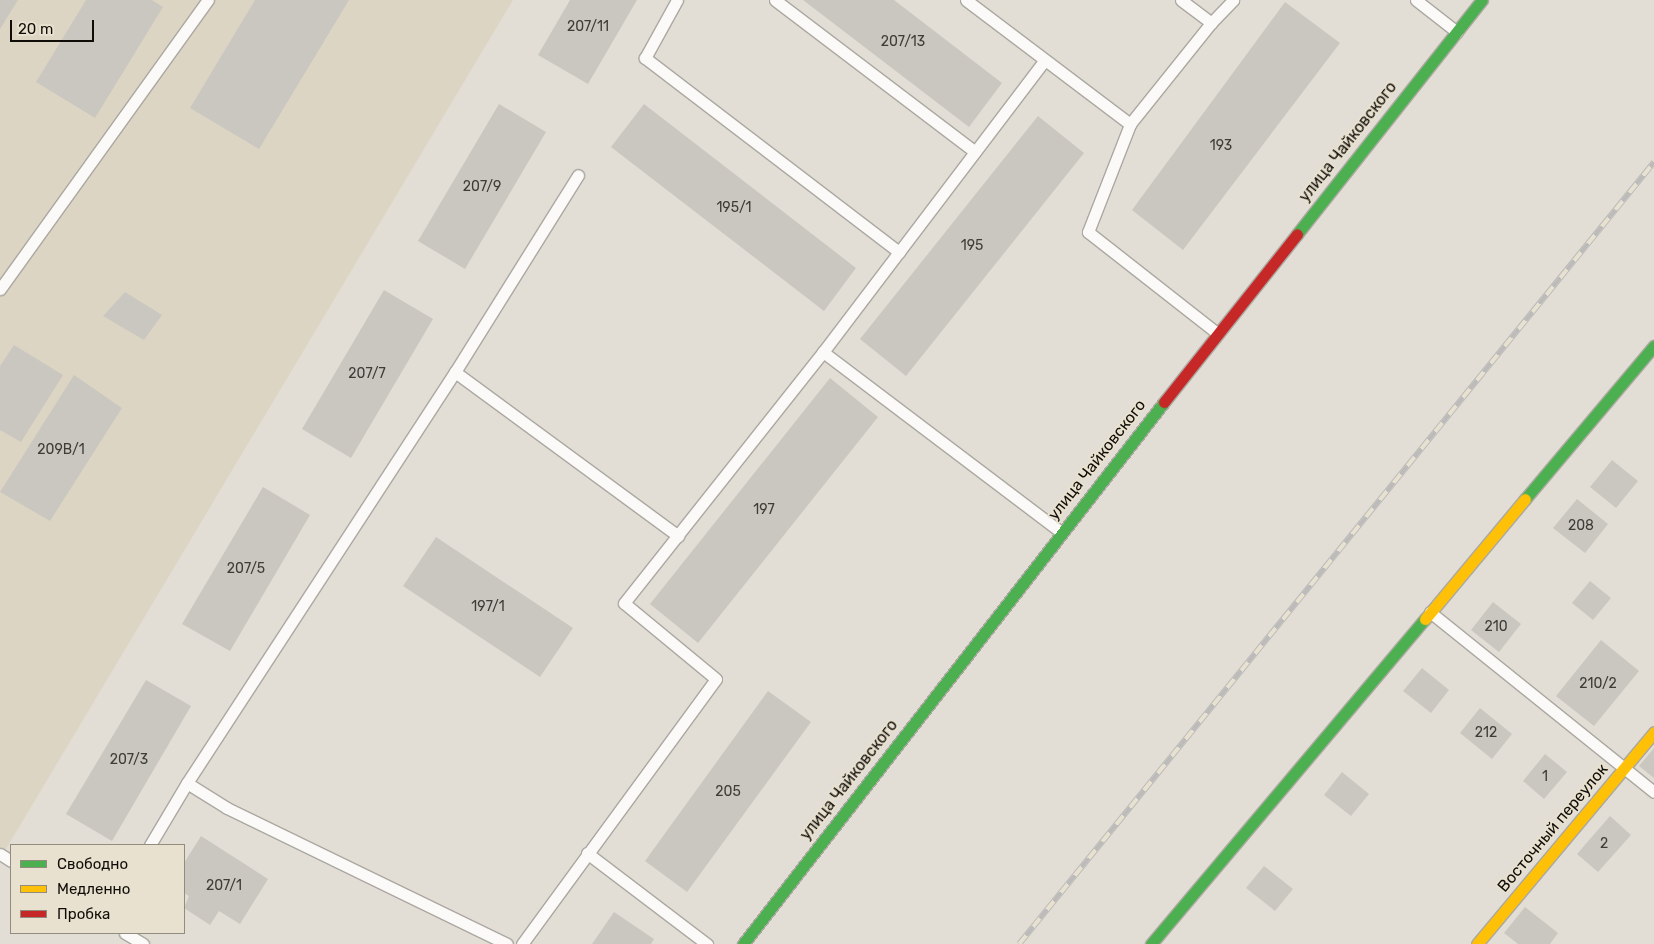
<!DOCTYPE html>
<html>
<head>
<meta charset="utf-8">
<style>
  body { margin:0 }
  #map { position:relative; width:1654px; height:944px; overflow:hidden; background:#e2ded5; font-family:Rubik,sans-serif }
  div>[style] { position:absolute }
  [style*='--x'] { left:calc(var(--x)*1px); top:calc(var(--y)*1px); width:calc(var(--w)*1px); rotate:calc(var(--a)*1deg) }
  .built>* { inset:0; background:#ddd5c4 }
  .building>* { inset:0; background:#cac7c0 }
  .roads { filter:drop-shadow(1px 0 #aba8a1) drop-shadow(-1px 0 #aba8a1) drop-shadow(0 1px #aba8a1) drop-shadow(0 -1px #aba8a1) }
  .lane>* { height:11px; margin:-5.5px; padding:0 5.5px; transform-origin:5.5px; border-radius:5.5px; background:#fbfaf9 }
  .fast>* { height:11px; margin:-5.5px; padding:0 5.5px; transform-origin:5.5px; border-radius:5.5px; background:#4caf50 }
  .slow>* { height:11px; margin:-5.5px; padding:0 5.5px; transform-origin:5.5px; border-radius:5.5px; background:#ffc107 }
  .jam>* { height:11px; margin:-5.5px; padding:0 5.5px; transform-origin:5.5px; border-radius:5.5px; background:#c62828 }
  .rail>* { height:5.5px; margin-top:-2.75px; transform-origin:0; background:repeating-linear-gradient(90deg,#e8e1cf 0 11px,#bcbbb9 0 22px); box-sizing:border-box; border-block:1px solid #bcbbb9 }
  span { translate:-50% -50%; white-space:nowrap; text-align:center; line-height:1.15; -webkit-text-stroke:4px #e8e1cf; paint-order:stroke }
  .number-label { font-size:14px; color:#3e3c36 }
  .number-label span { -webkit-text-stroke-width:0 }
  .street-label { font-size:16px; color:#100d08 }
  .legend { position:absolute; left:10px; top:844px; width:175px; height:90px; box-sizing:border-box; background:#e8e1cf; border:1px solid #928c7f; margin:0; padding:6px 9px; list-style:none; font-size:15px; color:#100d08 }
  .legend li { display:flex; align-items:center; gap:10px; height:25px }
  .legend b { width:25px; border:1px solid #928c7f }
  .scale { position:absolute; left:10px; top:20px; width:84px; height:22px; box-sizing:border-box; border:2px solid #100d08; border-top:0; padding-left:6px; font-size:15px; line-height:18px; white-space:nowrap; color:#100d08; -webkit-text-stroke:4px #e8e1cf; paint-order:stroke }
</style>
</head>
<body>
<div id="map">
  <div class="built">
    <i style="clip-path:polygon(0 0,513px 0,0 859px)"></i>
  </div>
  <div class="building">
    <i style="clip-path:polygon(0 0,18px 0,0 29px)"></i>
    <i style="clip-path:polygon(86px 0,152px 0,163px 7px,95px 118px,36px 82px)"></i>
    <i style="clip-path:polygon(255px 0,349px 0,259px 149px,190px 108px)"></i>
    <i style="clip-path:polygon(570px 0,637px 0,588px 84px,538px 55px)"></i>
    <i style="clip-path:polygon(803px 0,894px 0,1002px 83px,969px 127px)"></i>
    <i style="clip-path:polygon(1285px 2px,1340px 43px,1183px 250px,1132px 210px)"></i>
    <i style="clip-path:polygon(499px 104px,546px 132px,465px 269px,418px 241px)"></i>
    <i style="clip-path:polygon(644px 104px,856px 268px,824px 311px,611px 147px)"></i>
    <i style="clip-path:polygon(1038px 116px,1084px 153px,906px 376px,860px 339px)"></i>
    <i style="clip-path:polygon(384px 290px,433px 319px,351px 458px,302px 429px)"></i>
    <i style="clip-path:polygon(125px 292px,162px 315px,144px 340px,103px 316px)"></i>
    <i style="clip-path:polygon(14px 345px,63px 375px,21px 442px,0 430px,0 366px)"></i>
    <i style="clip-path:polygon(74px 375px,122px 408px,50px 521px,0 492px)"></i>
    <i style="clip-path:polygon(830px 378px,878px 417px,698px 643px,650px 604px)"></i>
    <i style="clip-path:polygon(1612px 460px,1638px 481px,1616px 508px,1590px 487px)"></i>
    <i style="clip-path:polygon(263px 487px,310px 515px,230px 651px,182px 624px)"></i>
    <i style="clip-path:polygon(1577px 499px,1608px 524px,1585px 553px,1553px 528px)"></i>
    <i style="clip-path:polygon(436px 537px,573px 628px,540px 677px,403px 586px)"></i>
    <i style="clip-path:polygon(1590px 581px,1611px 598px,1593px 620px,1572px 603px)"></i>
    <i style="clip-path:polygon(1493px 602px,1521px 624px,1499px 652px,1471px 630px)"></i>
    <i style="clip-path:polygon(1601px 640px,1639px 671px,1594px 726px,1556px 696px)"></i>
    <i style="clip-path:polygon(1422px 668px,1449px 690px,1431px 713px,1403px 691px)"></i>
    <i style="clip-path:polygon(146px 680px,191px 706px,112px 841px,66px 814px)"></i>
    <i style="clip-path:polygon(768px 691px,811px 722px,687px 892px,645px 861px)"></i>
    <i style="clip-path:polygon(1480px 708px,1512px 734px,1492px 759px,1460px 733px)"></i>
    <i style="clip-path:polygon(1654px 748px,1654px 778px,1639px 766px)"></i>
    <i style="clip-path:polygon(1545px 754px,1567px 772px,1544px 799px,1523px 781px)"></i>
    <i style="clip-path:polygon(1342px 772px,1369px 794px,1351px 816px,1324px 795px)"></i>
    <i style="clip-path:polygon(1610px 816px,1631px 835px,1598px 872px,1577px 854px)"></i>
    <i style="clip-path:polygon(201px 836px,268px 879px,240px 924px,219px 911px,210px 925px,184px 908px,189px 896px,184px 893px,184px 863px)"></i>
    <i style="clip-path:polygon(1264px 866px,1293px 889px,1275px 911px,1246px 888px)"></i>
    <i style="clip-path:polygon(1525px 907px,1558px 933px,1550px 944px,1518px 944px,1504px 933px)"></i>
    <i style="clip-path:polygon(614px 912px,654px 939px,651px 944px,592px 944px)"></i>
  </div>
  <div class="roads">
    <div class="lane">
      <i style="--x:775;--y:0;--w:251;--a:37.2"></i>
      <i style="--x:966;--y:0;--w:206;--a:37.1"></i>
      <i style="--x:1181;--y:0;--w:38;--a:37"></i>
      <i style="--x:1416;--y:0;--w:52;--a:38"></i>
      <i style="--x:899;--y:252;--w:240;--a:-52.8"></i>
      <i style="--x:0;--y:289;--w:356;--a:-54.3"></i>
      <i style="--x:1217;--y:333;--w:164;--a:-141.9"></i>
      <i style="--x:1088;--y:232;--w:116;--a:-68.7"></i>
      <i style="--x:1130;--y:124;--w:129;--a:-51.3"></i>
      <i style="--x:1211;--y:23;--w:32;--a:-46"></i>
      <i style="--x:823;--y:352;--w:298;--a:37.1"></i>
      <i style="--x:455;--y:372;--w:277;--a:36.3"></i>
      <i style="--x:1430;--y:612;--w:287;--a:38.8"></i>
      <i style="--x:187;--y:783;--w:47;--a:32"></i>
      <i style="--x:227;--y:808;--w:311;--a:25.9"></i>
      <i style="--x:150;--y:845;--w:72;--a:-59.2"></i>
      <i style="--x:187;--y:783;--w:491;--a:-56.9"></i>
      <i style="--x:455;--y:372;--w:232;--a:-58"></i>
      <i style="--x:587;--y:853;--w:151;--a:37.2"></i>
      <i style="--x:0;--y:854;--w:13;--a:32"></i>
      <i style="--x:125;--y:933;--w:21;--a:31"></i>
      <i style="--x:522;--y:944;--w:328;--a:-53.8"></i>
      <i style="--x:716;--y:679;--w:119;--a:-140.4"></i>
      <i style="--x:624;--y:603;--w:320;--a:-51.6"></i>
      <i style="--x:823;--y:352;--w:126;--a:-52.8"></i>
      <i style="--x:899;--y:252;--w:320;--a:-142.6"></i>
      <i style="--x:645;--y:58;--w:66;--a:-61.1"></i>
    </div>
    <div class="fast">
      <i style="--x:1297;--y:234;--w:298;--a:-51.7"></i>
      <i style="--x:1525;--y:499;--w:200;--a:-49.9"></i>
      <i style="--x:743;--y:944;--w:686;--a:-52.16"></i>
      <i style="--x:1151;--y:944;--w:425;--a:-49.9"></i>
    </div>
    <div class="slow">
      <i style="--x:1425;--y:619;--w:156;--a:-50.2"></i>
      <i style="--x:1477;--y:944;--w:276;--a:-50.1"></i>
    </div>
    <div class="jam">
      <i style="--x:1164;--y:402;--w:214;--a:-51.6"></i>
    </div>
  </div>
  <div class="rail">
    <i style="--x:1019;--y:944;--w:1007;--a:-50.92"></i>
  </div>
  <div class="number-label">
    <span style="left:588px;top:27px">207/11</span>
    <span style="left:903px;top:42px">207/13</span>
    <span style="left:1221px;top:146px">193</span>
    <span style="left:482px;top:187px">207/9</span>
    <span style="left:734px;top:208px">195/1</span>
    <span style="left:972px;top:246px">195</span>
    <span style="left:367px;top:374px">207/7</span>
    <span style="left:61px;top:450px">209В/1</span>
    <span style="left:764px;top:510px">197</span>
    <span style="left:1581px;top:526px">208</span>
    <span style="left:246px;top:569px">207/5</span>
    <span style="left:488px;top:607px">197/1</span>
    <span style="left:1496px;top:627px">210</span>
    <span style="left:1598px;top:684px">210/2</span>
    <span style="left:1486px;top:733px">212</span>
    <span style="left:129px;top:760px">207/3</span>
    <span style="left:1545px;top:777px">1</span>
    <span style="left:728px;top:792px">205</span>
    <span style="left:1604px;top:844px">2</span>
    <span style="left:224px;top:886px">207/1</span>
  </div>
  <div class="street-label">
    <span style="left:1348px;top:142px;rotate:-52deg">улица Чайковского</span>
    <span style="left:1097px;top:460px;rotate:-52deg">улица Чайковского</span>
    <span style="left:849px;top:780px;rotate:-52deg">улица Чайковского</span>
    <span style="left:1553px;top:828px;rotate:-50deg">Восточный переулок</span>
  </div>
  <ul class="legend">
  <li><b style="height:6px;background:#4caf50"></b>Свободно</li>
  <li><b style="height:6px;background:#ffc107"></b>Медленно</li>
  <li><b style="height:6px;background:#c62828"></b>Пробка</li>
  </ul>
  <div class="scale">20 m</div>
</div>
</body>
</html>
